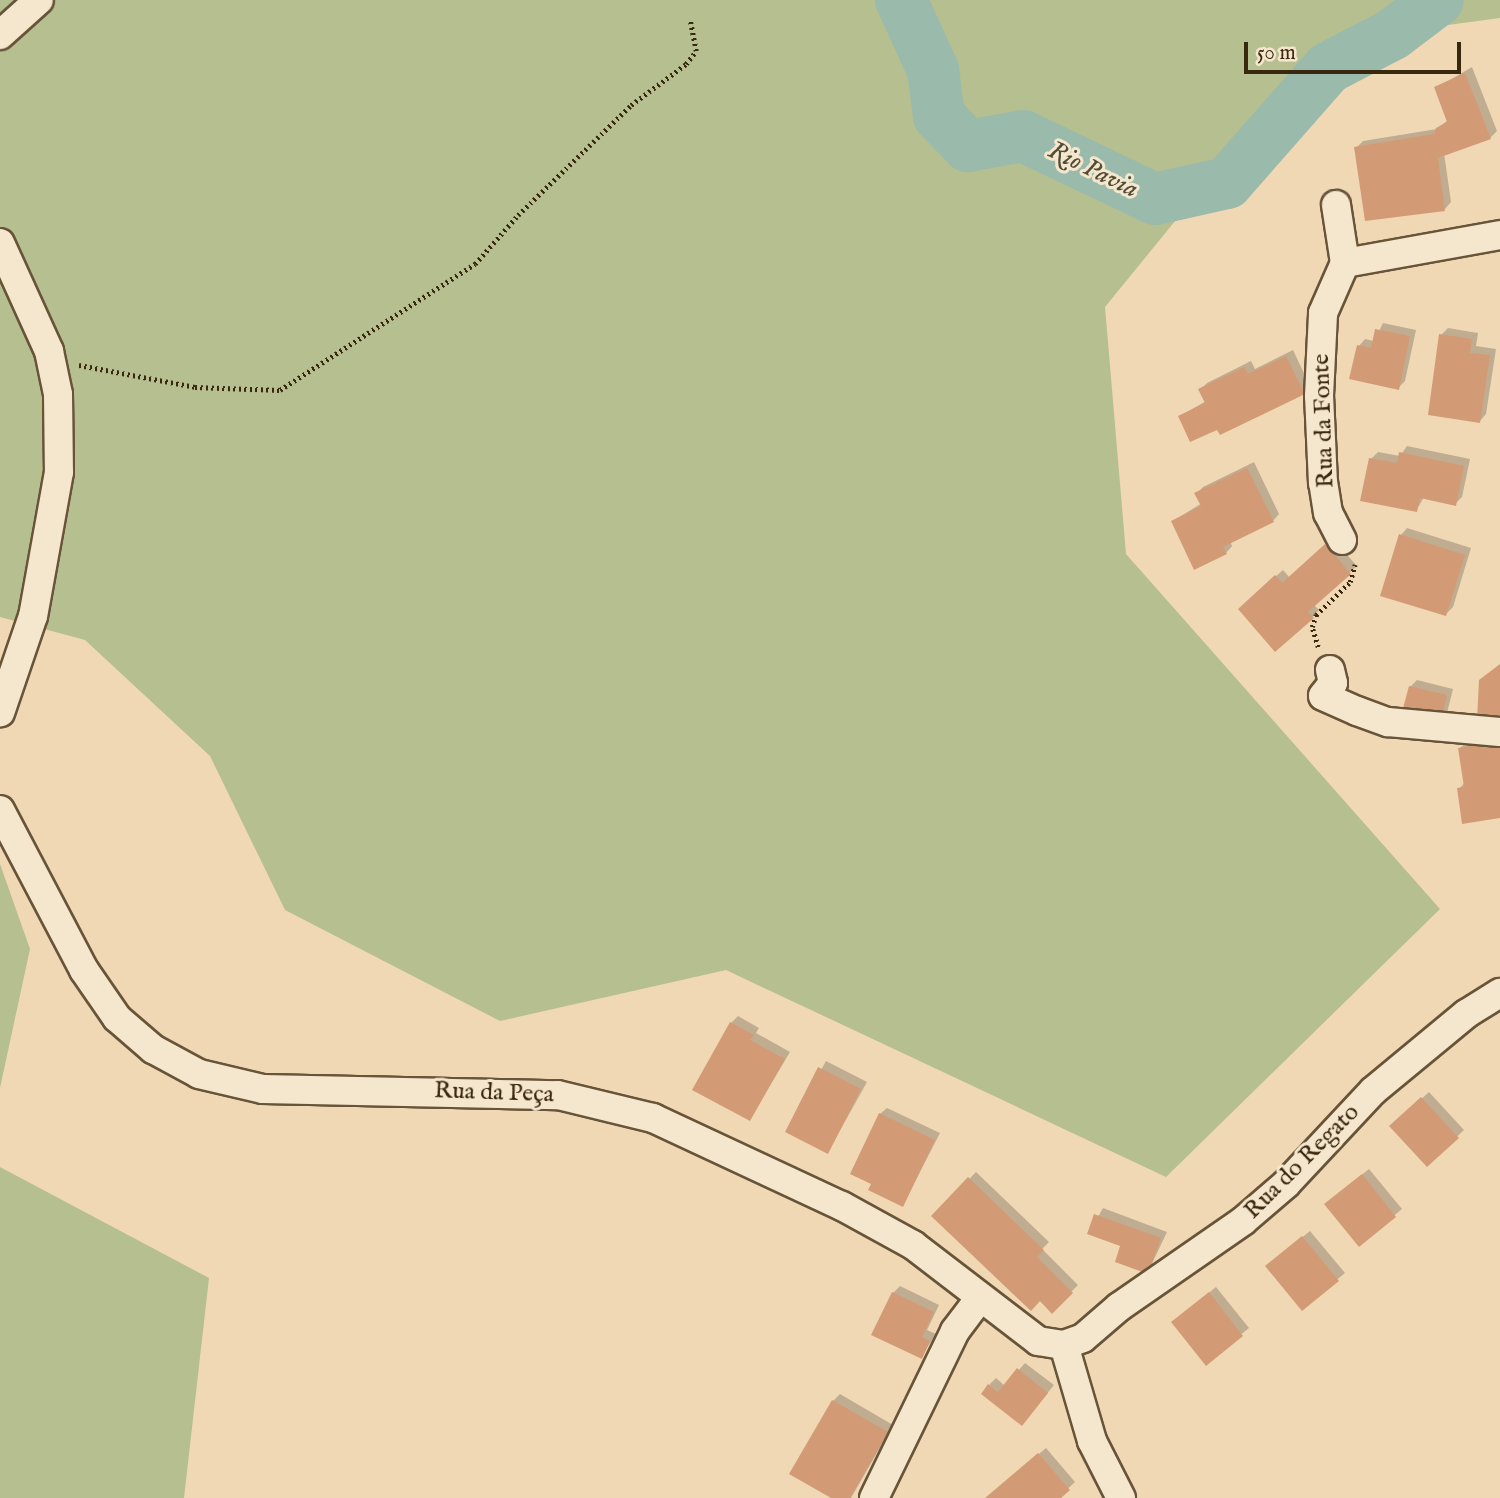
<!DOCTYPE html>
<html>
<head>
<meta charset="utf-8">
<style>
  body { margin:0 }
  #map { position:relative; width:1500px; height:1498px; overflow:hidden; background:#f0d8b4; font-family:"IM FELL English",serif }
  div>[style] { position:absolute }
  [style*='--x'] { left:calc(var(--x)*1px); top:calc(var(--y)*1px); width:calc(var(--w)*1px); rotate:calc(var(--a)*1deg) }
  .green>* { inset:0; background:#b6bf8f }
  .shadow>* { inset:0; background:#0003 }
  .river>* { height:52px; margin:-26px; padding:0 26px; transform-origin:26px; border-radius:26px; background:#9abaac }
  .building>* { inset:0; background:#d39b75 }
  .path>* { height:4.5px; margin-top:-2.25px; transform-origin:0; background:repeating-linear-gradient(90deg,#3a280e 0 2px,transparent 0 5.5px) }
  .roads { filter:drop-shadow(2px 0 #685438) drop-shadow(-2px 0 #685438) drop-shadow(0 2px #685438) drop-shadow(0 -2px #685438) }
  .minor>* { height:28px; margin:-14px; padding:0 14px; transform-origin:14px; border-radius:14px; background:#f5e6ce }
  span { translate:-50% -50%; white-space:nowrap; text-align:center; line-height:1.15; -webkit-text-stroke:6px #f5e6ce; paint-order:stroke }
  .street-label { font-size:24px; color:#3a280e }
  .water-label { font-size:26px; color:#524c36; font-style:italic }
  .scale { position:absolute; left:1244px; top:42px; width:217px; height:32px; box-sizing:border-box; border:4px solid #3a280e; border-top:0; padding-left:9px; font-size:21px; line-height:24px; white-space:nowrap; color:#3a280e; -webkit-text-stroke:5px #f5e6ce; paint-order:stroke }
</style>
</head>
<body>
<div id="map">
  <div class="green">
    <i style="clip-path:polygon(0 0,1500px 0,1500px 18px,1321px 42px,1105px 307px,1126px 554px,1440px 909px,1166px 1177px,726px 970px,500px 1021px,285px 910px,210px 756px,85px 640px,0 617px)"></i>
    <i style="clip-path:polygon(0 864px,30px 949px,0 1088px)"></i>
    <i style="clip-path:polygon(0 1167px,209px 1278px,184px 1498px,0 1498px)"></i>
  </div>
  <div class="shadow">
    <i style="clip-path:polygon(1472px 67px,1497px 131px,1490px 138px,1444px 153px,1451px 202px,1445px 209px,1356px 148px,1363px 141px,1437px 129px,1448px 120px,1436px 88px)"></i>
    <i style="clip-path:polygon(1383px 323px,1416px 330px,1405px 381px,1398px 388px,1359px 346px,1365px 339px,1374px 341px)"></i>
    <i style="clip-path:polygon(1448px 328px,1478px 333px,1476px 346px,1496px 349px,1486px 414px,1480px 421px,1441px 335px)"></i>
    <i style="clip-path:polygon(1293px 350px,1310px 386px,1304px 392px,1218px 428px,1180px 416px,1206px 401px,1200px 390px,1207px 383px,1251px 361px,1255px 369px)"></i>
    <i style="clip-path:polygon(1407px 446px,1470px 459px,1462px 497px,1455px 504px,1424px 497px,1416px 511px,1371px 459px,1378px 452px,1400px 456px)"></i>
    <i style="clip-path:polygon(1254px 462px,1279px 514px,1273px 521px,1230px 541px,1232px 546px,1226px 553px,1173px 521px,1202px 503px,1197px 493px,1203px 487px)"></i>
    <i style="clip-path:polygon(1407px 528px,1471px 548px,1453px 607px,1446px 614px,1401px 535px)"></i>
    <i style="clip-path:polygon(1333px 539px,1357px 566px,1314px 605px,1319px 610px,1312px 617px,1247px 602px,1283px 570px,1290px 578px)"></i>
    <i style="clip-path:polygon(1417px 680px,1453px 689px,1447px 713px,1441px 719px,1410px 687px)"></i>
    <i style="clip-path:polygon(1500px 740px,1500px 814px,1459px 789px,1465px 782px,1460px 748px,1467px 742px)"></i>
    <i style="clip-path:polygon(738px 1016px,759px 1028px,756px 1033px,790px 1052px,750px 1119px,731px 1023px)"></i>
    <i style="clip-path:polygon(826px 1061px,867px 1082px,828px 1152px,787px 1132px)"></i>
    <i style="clip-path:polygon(1429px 1092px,1464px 1130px,1427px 1165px,1392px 1126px)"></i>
    <i style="clip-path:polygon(887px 1108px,940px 1133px,903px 1205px,880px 1114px)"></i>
    <i style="clip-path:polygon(1369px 1169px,1402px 1209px,1359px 1245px,1333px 1198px)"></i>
    <i style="clip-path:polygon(976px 1172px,1049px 1242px,1042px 1249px,1078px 1285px,1052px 1311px,934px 1216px)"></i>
    <i style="clip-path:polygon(1103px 1208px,1167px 1232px,1148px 1272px,1122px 1245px,1089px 1233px)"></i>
    <i style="clip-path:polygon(1310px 1231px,1345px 1273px,1302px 1309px,1274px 1260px)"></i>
    <i style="clip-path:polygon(900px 1286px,939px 1305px,927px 1330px,936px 1334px,921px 1357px,893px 1293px)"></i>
    <i style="clip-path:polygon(1216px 1287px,1249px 1328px,1206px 1363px,1180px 1316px)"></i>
    <i style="clip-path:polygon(1025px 1363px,1054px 1385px,1028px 1417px,989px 1385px,996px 1378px,1005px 1386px)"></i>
    <i style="clip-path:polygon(840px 1394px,893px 1425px,851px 1498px,835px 1498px,833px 1401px)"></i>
    <i style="clip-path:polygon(1046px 1448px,1075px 1482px,1058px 1498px,986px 1498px)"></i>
  </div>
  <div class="river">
    <i style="--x:901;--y:0;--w:77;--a:65.4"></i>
    <i style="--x:933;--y:70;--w:46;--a:82.6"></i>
    <i style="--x:939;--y:116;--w:42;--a:46"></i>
    <i style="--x:968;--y:146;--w:56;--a:-10.3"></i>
    <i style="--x:1023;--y:136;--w:146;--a:25.5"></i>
    <i style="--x:1155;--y:199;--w:74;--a:-12.5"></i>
    <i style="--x:1227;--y:183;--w:153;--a:-48.7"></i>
    <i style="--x:1328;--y:68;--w:73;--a:-27.6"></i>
    <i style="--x:1393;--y:34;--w:56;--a:-37.1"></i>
  </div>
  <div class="building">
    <i style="clip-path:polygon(1465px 73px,1491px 139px,1438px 158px,1445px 211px,1365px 221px,1354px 147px,1434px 134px,1436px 128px,1447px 122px,1434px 87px)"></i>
    <i style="clip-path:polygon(1375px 329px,1410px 336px,1399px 390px,1349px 379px,1357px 345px,1371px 348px)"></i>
    <i style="clip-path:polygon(1439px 334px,1472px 339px,1470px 353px,1490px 355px,1480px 423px,1428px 415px)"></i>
    <i style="clip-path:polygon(1286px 356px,1305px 394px,1220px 435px,1217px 430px,1190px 442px,1178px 416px,1205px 403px,1198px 389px,1244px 367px,1248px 374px)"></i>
    <i style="clip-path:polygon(1399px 452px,1464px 466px,1456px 506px,1420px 498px,1417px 512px,1360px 501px,1369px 458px,1397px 463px)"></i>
    <i style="clip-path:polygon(1247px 468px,1274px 522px,1223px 547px,1227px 554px,1194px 570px,1171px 521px,1201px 506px,1194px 493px)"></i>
    <i style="clip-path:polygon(1399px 534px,1465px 555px,1446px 616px,1380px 596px)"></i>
    <i style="clip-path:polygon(1325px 544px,1351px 574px,1308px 612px,1314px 618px,1275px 652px,1238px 609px,1275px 575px,1282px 583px)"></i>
    <i style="clip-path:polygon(1500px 664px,1500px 721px,1477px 720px,1479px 680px)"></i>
    <i style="clip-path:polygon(1409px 686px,1447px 695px,1441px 721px,1402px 712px)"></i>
    <i style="clip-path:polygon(1484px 744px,1500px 744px,1500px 818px,1462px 824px,1457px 788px,1464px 787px,1458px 748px)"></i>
    <i style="clip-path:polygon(730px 1022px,754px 1035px,750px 1040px,785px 1059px,750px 1121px,692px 1090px)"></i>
    <i style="clip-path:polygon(818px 1067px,861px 1089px,828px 1154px,785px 1132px)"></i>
    <i style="clip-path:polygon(1421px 1097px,1459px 1138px,1427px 1167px,1389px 1126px)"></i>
    <i style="clip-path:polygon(879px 1113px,935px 1140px,903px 1207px,868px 1190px,871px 1184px,850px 1174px)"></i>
    <i style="clip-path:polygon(1362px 1174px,1396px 1217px,1359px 1247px,1324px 1204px)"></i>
    <i style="clip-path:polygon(968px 1177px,1044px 1250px,1037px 1257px,1073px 1293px,1052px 1314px,1040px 1301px,1031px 1311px,931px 1216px)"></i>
    <i style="clip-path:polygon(1094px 1214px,1161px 1238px,1148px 1274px,1115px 1262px,1120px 1246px,1087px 1234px)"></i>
    <i style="clip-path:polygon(1302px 1236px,1339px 1281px,1302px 1311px,1265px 1266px)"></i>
    <i style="clip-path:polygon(892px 1292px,934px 1312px,922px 1337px,930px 1341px,922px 1359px,871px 1335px)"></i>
    <i style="clip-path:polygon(1209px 1292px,1243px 1336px,1206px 1366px,1171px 1322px)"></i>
    <i style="clip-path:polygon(1017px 1368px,1048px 1393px,1022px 1426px,981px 1394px,988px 1384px,998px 1392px)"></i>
    <i style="clip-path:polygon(832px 1400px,888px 1432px,850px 1498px,831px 1498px,789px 1474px)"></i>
    <i style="clip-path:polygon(1038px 1453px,1070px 1490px,1061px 1498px,985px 1498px)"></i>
  </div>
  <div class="path">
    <i style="--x:79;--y:365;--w:118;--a:10.7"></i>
    <i style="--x:195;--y:387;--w:85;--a:2"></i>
    <i style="--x:280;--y:390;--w:232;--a:-32.9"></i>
    <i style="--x:475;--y:264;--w:65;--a:-48.7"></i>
    <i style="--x:518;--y:215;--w:158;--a:-44.2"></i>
    <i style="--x:631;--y:105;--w:69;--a:-36.7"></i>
    <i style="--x:686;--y:64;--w:16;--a:-52"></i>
    <i style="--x:696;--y:51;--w:32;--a:-101"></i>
    <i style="--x:1318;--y:647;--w:21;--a:-107"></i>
    <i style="--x:1312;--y:627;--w:13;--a:-72"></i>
    <i style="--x:1316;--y:615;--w:47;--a:-44.1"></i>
    <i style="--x:1350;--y:582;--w:18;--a:-74"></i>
  </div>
  <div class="roads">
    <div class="minor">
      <i style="--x:0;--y:35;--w:52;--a:-41.9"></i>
      <i style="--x:1336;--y:205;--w:59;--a:81.2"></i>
      <i style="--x:0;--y:243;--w:119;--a:65.6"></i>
      <i style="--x:49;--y:351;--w:44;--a:78.2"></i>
      <i style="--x:58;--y:394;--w:78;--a:89.3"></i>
      <i style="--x:59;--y:472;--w:146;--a:100.2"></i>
      <i style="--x:33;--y:616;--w:102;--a:108.8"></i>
      <i style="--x:1342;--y:540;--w:30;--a:-117"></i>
      <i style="--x:1328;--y:513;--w:30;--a:-99"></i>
      <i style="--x:1323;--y:483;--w:87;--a:-92.6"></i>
      <i style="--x:1319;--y:396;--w:83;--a:-87.2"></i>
      <i style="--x:1323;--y:313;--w:55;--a:-66.3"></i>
      <i style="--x:1345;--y:263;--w:158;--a:-10.2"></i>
      <i style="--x:1330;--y:670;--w:13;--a:77"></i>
      <i style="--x:1333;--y:683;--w:16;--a:128"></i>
      <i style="--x:1323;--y:696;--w:37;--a:24"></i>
      <i style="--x:1357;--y:711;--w:33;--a:20"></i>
      <i style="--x:1388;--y:722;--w:112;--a:5.1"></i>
      <i style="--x:0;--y:810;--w:181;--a:62.3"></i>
      <i style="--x:84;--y:970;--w:58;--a:55.5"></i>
      <i style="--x:117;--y:1018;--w:48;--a:40.7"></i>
      <i style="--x:153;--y:1049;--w:52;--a:28.5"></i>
      <i style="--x:199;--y:1074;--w:66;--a:13.2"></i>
      <i style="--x:263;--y:1089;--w:295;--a:1.2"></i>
      <i style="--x:558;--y:1095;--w:98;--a:13.6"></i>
      <i style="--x:653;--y:1118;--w:208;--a:25"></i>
      <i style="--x:842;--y:1206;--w:81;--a:28.8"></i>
      <i style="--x:913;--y:1245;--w:158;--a:37.5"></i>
      <i style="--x:1038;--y:1341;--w:26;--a:9"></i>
      <i style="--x:1064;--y:1345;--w:20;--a:-20"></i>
      <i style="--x:1083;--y:1338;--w:48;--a:-40.7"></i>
      <i style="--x:1119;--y:1307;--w:151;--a:-34.7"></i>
      <i style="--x:1243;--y:1221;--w:57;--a:-40.7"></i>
      <i style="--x:1286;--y:1184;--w:127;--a:-46.9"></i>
      <i style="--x:1373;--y:1091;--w:121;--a:-39.6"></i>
      <i style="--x:1466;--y:1014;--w:40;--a:-32"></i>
      <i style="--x:1064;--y:1345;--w:100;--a:73.7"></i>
      <i style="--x:1092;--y:1441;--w:64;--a:63"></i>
      <i style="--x:874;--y:1498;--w:186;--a:-64.1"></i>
      <i style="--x:955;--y:1331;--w:40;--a:-53"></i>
    </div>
  </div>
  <div class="street-label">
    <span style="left:1324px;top:421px;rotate:-92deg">Rua da Fonte</span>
    <span style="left:494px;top:1093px;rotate:2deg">Rua da Peça</span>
    <span style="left:1302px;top:1162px;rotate:-45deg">Rua do Regato</span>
  </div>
  <div class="water-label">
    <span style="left:1093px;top:170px;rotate:26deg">Rio Pavia</span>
  </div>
  <div class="scale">50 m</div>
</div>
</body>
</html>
